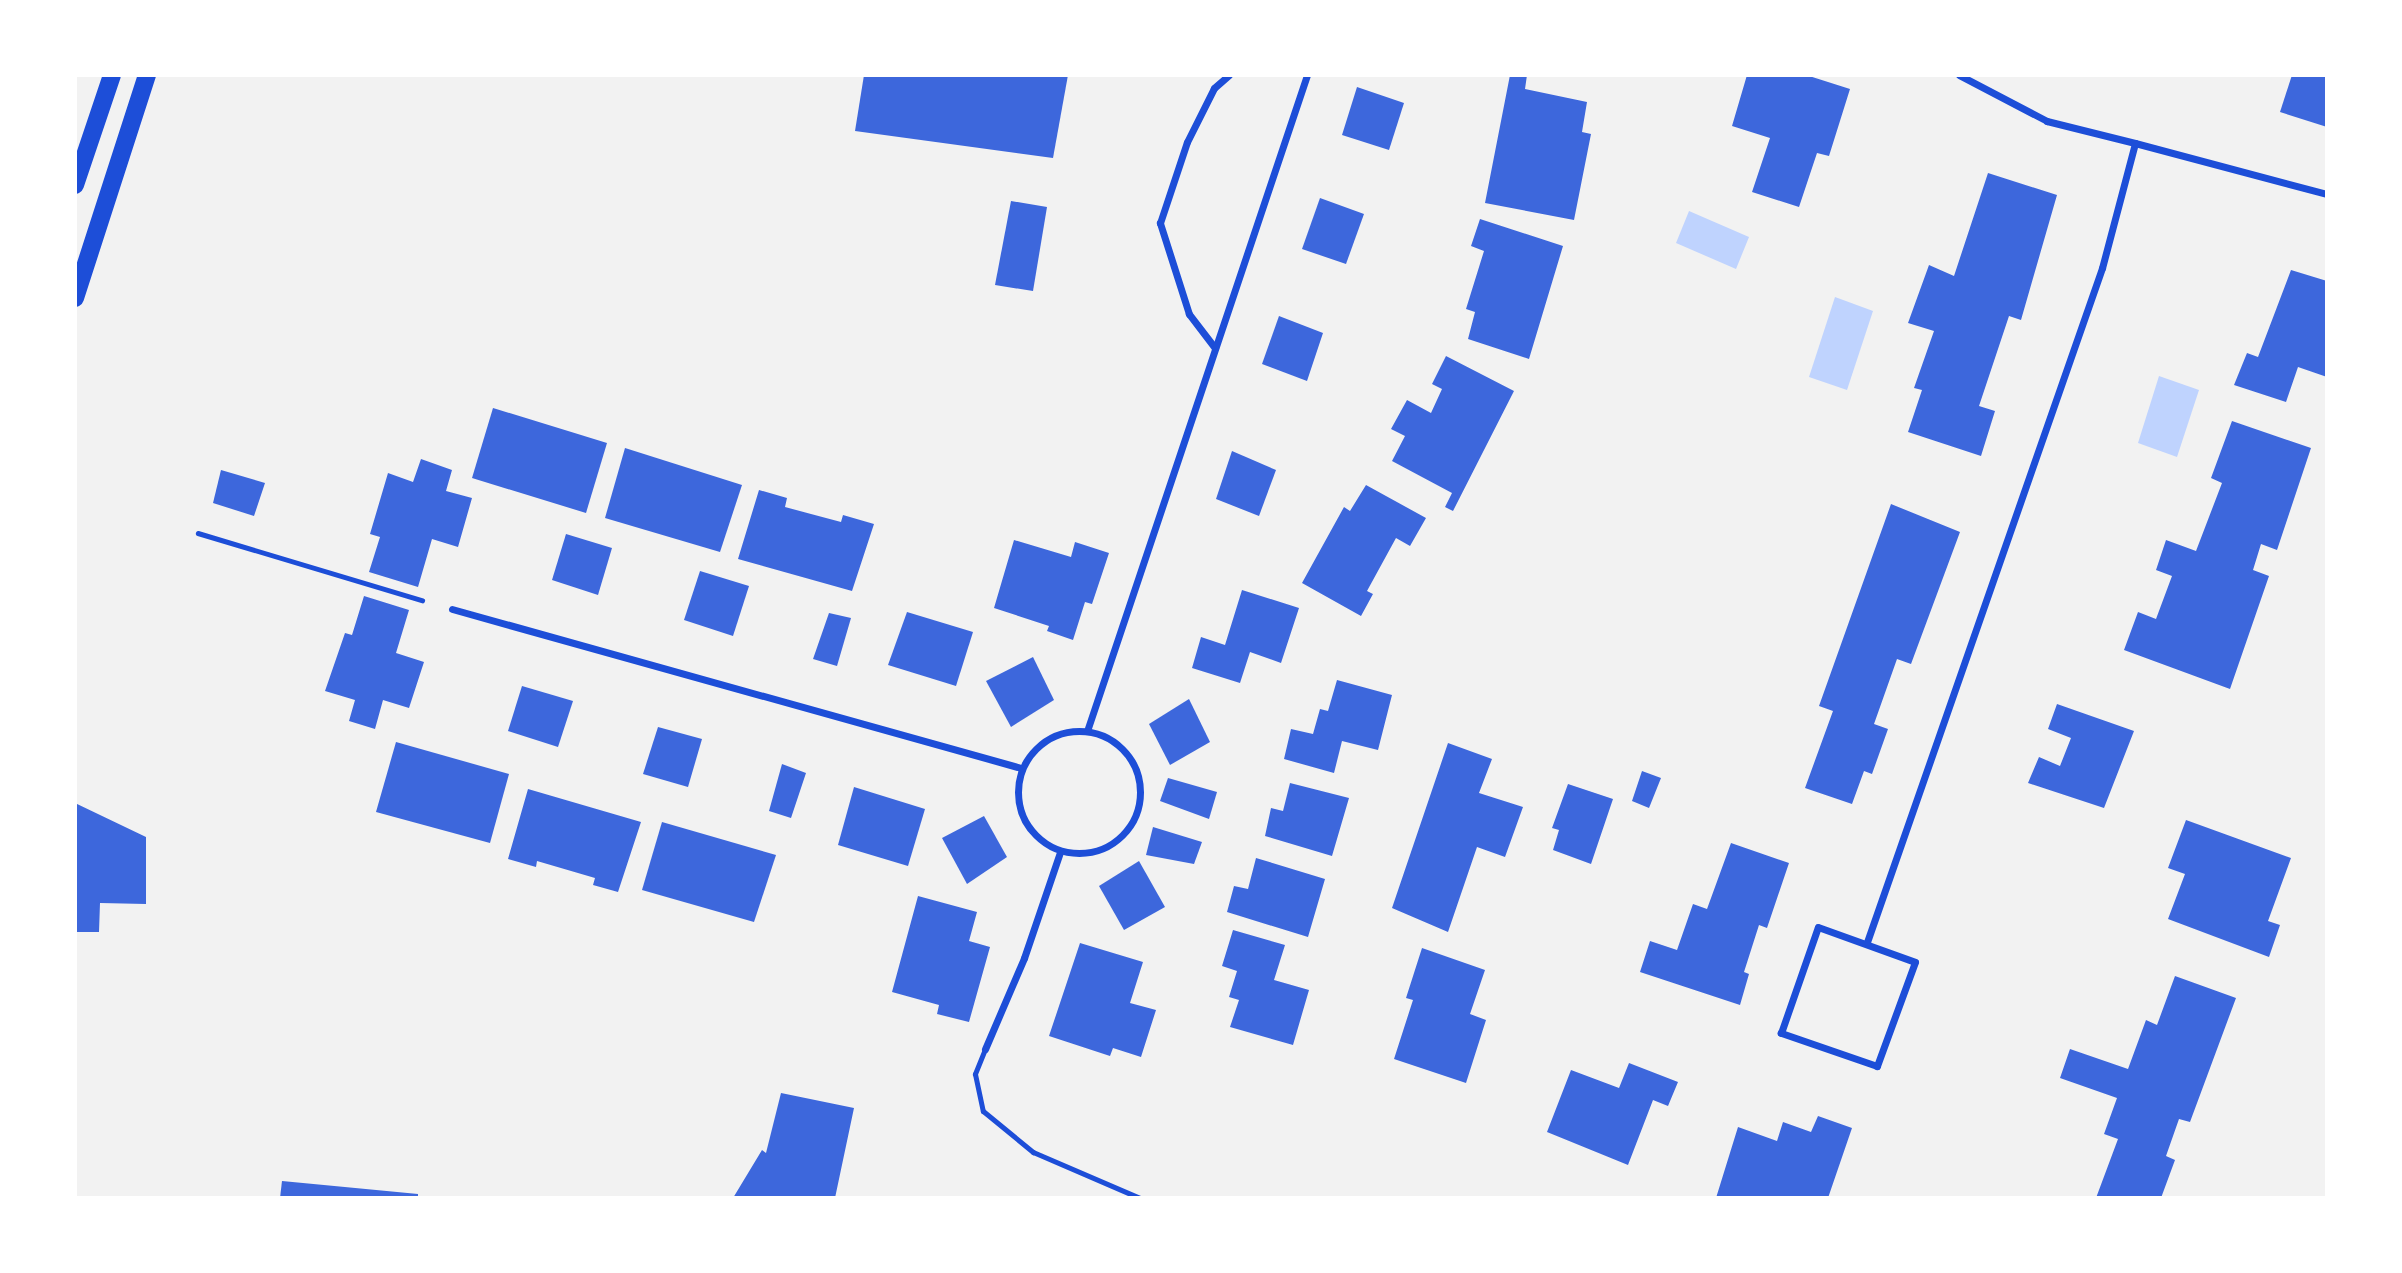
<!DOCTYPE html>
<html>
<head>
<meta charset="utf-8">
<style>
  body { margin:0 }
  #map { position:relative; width:2402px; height:1273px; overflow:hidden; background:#f2f2f2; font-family:"Varela Round",sans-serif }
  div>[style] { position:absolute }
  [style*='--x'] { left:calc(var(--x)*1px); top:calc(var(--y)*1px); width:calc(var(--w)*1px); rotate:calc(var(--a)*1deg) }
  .water>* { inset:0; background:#bfd3fe }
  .building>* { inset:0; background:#3d67dc }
  .path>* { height:4.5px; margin:-2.25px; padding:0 2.25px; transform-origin:2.25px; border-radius:2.25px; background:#1d4ed8 }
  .service>* { height:5px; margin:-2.5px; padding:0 2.5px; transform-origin:2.5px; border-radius:2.5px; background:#1d4ed8 }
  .minor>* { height:7px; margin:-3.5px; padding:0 3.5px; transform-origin:3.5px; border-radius:3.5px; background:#1d4ed8 }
  .minor>.ring { margin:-3.5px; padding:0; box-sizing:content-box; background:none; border:7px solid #1d4ed8; border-radius:50% }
  .primary>* { height:18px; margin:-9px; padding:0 9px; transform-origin:9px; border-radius:9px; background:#1d4ed8 }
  span { translate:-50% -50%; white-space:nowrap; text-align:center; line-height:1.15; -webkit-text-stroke:5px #fff; paint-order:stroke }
  .frame { position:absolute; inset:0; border:77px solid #fff; pointer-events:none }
</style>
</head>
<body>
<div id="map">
  <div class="water">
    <i style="clip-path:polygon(1689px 211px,1749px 237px,1736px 269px,1676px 243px)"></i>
    <i style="clip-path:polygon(1835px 297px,1873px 311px,1847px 390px,1809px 377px)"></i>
    <i style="clip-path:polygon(2159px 376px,2199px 390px,2177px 457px,2138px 443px)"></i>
  </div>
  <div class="building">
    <i style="clip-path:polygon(864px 75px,1068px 75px,1053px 158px,855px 131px)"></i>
    <i style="clip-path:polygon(1510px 75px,1527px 75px,1525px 89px,1587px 102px,1582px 132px,1591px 134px,1574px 220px,1485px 203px)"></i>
    <i style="clip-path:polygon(1747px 75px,1806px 75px,1850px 89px,1829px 156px,1817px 153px,1799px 207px,1752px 192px,1770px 138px,1732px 126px)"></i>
    <i style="clip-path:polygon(2292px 75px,2327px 75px,2327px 127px,2280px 112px)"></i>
    <i style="clip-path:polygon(1357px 87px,1404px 103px,1389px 150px,1342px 135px)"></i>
    <i style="clip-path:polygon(1988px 173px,2057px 195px,2021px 320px,2009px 316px,1979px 406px,1995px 411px,1981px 456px,1908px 432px,1922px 390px,1914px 388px,1934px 331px,1908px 323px,1929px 265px,1954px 276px)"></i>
    <i style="clip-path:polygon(1320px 198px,1364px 214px,1346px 264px,1302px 249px)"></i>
    <i style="clip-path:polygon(1011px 201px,1047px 207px,1033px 291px,995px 285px)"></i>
    <i style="clip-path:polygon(1480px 219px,1563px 246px,1529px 359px,1468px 339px,1475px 312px,1466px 309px,1484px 251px,1471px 246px)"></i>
    <i style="clip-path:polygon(2291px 270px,2327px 281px,2327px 377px,2298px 367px,2286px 402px,2234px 385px,2247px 353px,2258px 357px)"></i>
    <i style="clip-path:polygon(1279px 316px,1323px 333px,1307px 381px,1262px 364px)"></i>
    <i style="clip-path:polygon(1446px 356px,1514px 391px,1453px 511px,1445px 507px,1452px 493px,1392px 461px,1405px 436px,1391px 429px,1407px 400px,1431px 413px,1442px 389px,1432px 384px)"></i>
    <i style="clip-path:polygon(493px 408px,607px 443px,586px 513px,472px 478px)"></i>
    <i style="clip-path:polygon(2232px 421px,2311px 448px,2277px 550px,2261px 544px,2253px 570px,2269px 576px,2230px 689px,2124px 650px,2138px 612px,2156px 619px,2172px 576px,2156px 570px,2166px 540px,2196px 551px,2222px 483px,2211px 478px)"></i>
    <i style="clip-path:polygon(625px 448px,742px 485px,720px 552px,605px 518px)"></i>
    <i style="clip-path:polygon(1232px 451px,1276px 470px,1259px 516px,1216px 499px)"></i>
    <i style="clip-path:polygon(421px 459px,452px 470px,446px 491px,472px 498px,458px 547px,432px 539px,418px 587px,369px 572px,380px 537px,370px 534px,388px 473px,413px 482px)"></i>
    <i style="clip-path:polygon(221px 470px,265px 483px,254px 516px,213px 503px)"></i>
    <i style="clip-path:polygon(1366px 485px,1426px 518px,1410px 546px,1396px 538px,1367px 591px,1373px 594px,1361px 616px,1302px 583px,1344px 507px,1350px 511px)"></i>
    <i style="clip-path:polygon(759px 490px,787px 498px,785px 507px,811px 514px,841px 522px,843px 515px,874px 524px,852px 591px,738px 559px)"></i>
    <i style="clip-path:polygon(1891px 504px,1960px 532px,1911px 664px,1897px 659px,1874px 724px,1888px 729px,1872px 774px,1864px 771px,1852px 804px,1805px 788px,1833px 711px,1819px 706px)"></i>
    <i style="clip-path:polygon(566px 534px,612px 548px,598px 595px,552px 580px)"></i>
    <i style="clip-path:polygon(1014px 540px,1071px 557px,1075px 542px,1109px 553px,1092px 604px,1085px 602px,1073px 640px,1047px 631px,1049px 626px,994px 608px)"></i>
    <i style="clip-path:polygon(700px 571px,749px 586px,733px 636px,684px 620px)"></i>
    <i style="clip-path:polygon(1242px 590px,1299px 608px,1281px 663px,1250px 652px,1240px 683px,1192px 668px,1201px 637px,1225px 645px)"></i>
    <i style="clip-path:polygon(364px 596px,409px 610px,396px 653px,424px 662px,409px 708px,383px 700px,375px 729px,349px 721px,355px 700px,325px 691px,345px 633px,352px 635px)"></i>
    <i style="clip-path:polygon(907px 612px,973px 632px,956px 686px,888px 665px)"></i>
    <i style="clip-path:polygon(829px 613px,851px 618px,837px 666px,813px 659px)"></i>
    <i style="clip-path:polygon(1033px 657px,1054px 700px,1011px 727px,986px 681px)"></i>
    <i style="clip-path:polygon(1337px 680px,1392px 695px,1378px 750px,1342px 741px,1334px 773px,1284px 759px,1291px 729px,1313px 734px,1320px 709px,1328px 711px)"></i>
    <i style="clip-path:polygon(522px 686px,573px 701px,558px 747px,508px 731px)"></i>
    <i style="clip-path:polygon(1189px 699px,1210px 742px,1170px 765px,1149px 724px)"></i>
    <i style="clip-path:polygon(2057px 704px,2134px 731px,2104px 808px,2028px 783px,2039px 757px,2060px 766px,2071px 738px,2048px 729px)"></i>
    <i style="clip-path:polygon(658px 727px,702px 739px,688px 787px,643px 774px)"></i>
    <i style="clip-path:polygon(396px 742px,509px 774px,490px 843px,376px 812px)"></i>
    <i style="clip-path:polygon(1448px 743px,1492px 759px,1479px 793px,1523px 807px,1505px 857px,1477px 847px,1448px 932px,1392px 908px)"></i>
    <i style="clip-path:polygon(782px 764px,806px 773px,791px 818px,769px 811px)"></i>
    <i style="clip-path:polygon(1642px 771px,1661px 778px,1649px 808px,1632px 801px)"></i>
    <i style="clip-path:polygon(1168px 778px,1217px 792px,1209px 819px,1160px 801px)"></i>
    <i style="clip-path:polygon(1290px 783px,1349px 798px,1332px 856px,1265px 836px,1271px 808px,1283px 811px)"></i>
    <i style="clip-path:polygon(1568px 784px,1613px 799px,1591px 864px,1553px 850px,1559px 830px,1552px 828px)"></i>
    <i style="clip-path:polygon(854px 787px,925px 809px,908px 866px,838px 845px)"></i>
    <i style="clip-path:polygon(528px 789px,641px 822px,618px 892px,593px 885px,595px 878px,537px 861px,536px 867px,508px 859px)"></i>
    <i style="clip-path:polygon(75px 803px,146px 837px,146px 904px,100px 903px,99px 932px,75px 932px)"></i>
    <i style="clip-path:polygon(984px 816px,1007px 857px,967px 884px,942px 838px)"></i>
    <i style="clip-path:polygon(2186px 820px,2291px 858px,2268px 921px,2280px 925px,2269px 957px,2168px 919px,2185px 874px,2168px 868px)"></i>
    <i style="clip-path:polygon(662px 822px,776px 855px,754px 922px,642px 890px)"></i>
    <i style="clip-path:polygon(1153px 827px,1202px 842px,1194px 864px,1146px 855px)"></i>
    <i style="clip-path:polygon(1731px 843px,1789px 863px,1767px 928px,1759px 925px,1744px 972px,1749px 974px,1740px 1005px,1640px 972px,1650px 941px,1677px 950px,1693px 904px,1707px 909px)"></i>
    <i style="clip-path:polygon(1256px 858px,1325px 879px,1308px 937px,1227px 912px,1234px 886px,1248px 889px)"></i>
    <i style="clip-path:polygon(1139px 861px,1165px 907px,1124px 930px,1099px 886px)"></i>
    <i style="clip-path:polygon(918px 896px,977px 912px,969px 941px,990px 947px,969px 1022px,937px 1014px,939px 1005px,892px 992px)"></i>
    <i style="clip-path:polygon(1233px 930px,1285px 945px,1274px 980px,1309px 990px,1293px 1045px,1230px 1027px,1239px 1000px,1229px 997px,1237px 971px,1222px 966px)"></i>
    <i style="clip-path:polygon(1080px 943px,1143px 962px,1130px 1003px,1156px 1010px,1141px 1057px,1113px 1048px,1110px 1056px,1049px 1036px)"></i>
    <i style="clip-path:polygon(1422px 948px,1485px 970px,1470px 1014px,1486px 1020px,1466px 1083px,1394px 1059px,1413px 1000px,1406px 998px)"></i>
    <i style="clip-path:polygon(2175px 976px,2236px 998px,2190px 1122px,2179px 1119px,2166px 1156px,2175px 1160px,2161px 1198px,2096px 1198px,2118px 1139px,2104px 1134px,2117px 1098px,2060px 1078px,2070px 1049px,2128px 1069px,2146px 1020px,2157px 1025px)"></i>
    <i style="clip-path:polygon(1629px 1063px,1678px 1082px,1668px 1106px,1653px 1100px,1628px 1165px,1547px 1132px,1571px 1070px,1619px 1088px)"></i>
    <i style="clip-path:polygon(781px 1093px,854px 1108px,835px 1198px,733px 1198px,762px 1150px,766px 1153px)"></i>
    <i style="clip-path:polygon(1818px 1116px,1852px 1128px,1828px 1198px,1716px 1198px,1738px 1127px,1777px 1141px,1783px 1122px,1811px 1132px)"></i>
    <i style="clip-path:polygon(282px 1181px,418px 1194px,418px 1198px,280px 1198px)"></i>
  </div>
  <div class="path">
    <i style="--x:198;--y:533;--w:234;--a:16.7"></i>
  </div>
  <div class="service">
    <i style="--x:985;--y:1049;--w:27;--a:112"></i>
    <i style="--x:975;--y:1074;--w:38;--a:78"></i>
    <i style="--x:983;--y:1111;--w:65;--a:39.4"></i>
    <i style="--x:1033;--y:1152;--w:116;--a:23.3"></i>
  </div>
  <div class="minor">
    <i style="--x:2135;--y:143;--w:199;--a:14.9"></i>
    <i style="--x:1215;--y:348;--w:43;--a:-127.4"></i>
    <i style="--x:1189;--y:314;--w:96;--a:-107.7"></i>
    <i style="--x:1160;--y:223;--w:85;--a:-71.6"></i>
    <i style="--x:1187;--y:142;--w:60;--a:-63.4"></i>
    <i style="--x:1214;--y:88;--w:20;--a:-41"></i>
    <i style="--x:452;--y:609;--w:591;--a:15.61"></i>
    <i class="ring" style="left:1018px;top:731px;width:115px;height:115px"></i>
    <i style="--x:1087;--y:731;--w:692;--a:-71.46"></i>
    <i style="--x:1818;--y:927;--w:103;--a:19.8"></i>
    <i style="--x:1915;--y:962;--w:111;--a:110.1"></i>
    <i style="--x:1877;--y:1066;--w:102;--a:-161"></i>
    <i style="--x:1781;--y:1033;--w:112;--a:-70.8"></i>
    <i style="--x:1867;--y:942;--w:714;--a:-70.78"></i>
    <i style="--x:2102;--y:268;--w:129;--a:-75.2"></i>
    <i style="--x:2135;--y:143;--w:91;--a:-166"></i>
    <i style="--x:2047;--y:121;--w:99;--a:-152.4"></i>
    <i style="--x:985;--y:1049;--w:99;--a:-66.8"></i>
    <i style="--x:1024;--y:958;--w:112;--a:-71.2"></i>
  </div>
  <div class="primary">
    <i style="--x:75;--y:185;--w:116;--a:-71.4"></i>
    <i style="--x:75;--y:298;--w:234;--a:-72.1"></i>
  </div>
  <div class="frame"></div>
</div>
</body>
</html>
